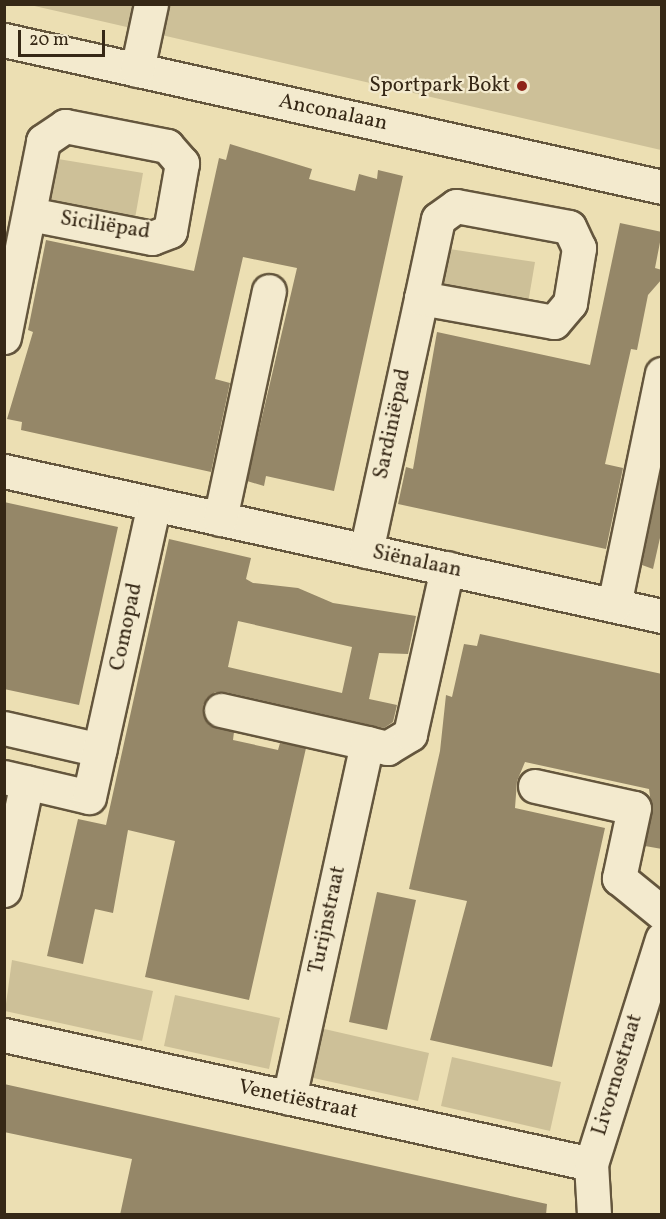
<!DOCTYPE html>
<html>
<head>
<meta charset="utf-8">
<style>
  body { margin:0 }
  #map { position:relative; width:666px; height:1219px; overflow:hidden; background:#ecdfb3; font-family:Vollkorn,serif }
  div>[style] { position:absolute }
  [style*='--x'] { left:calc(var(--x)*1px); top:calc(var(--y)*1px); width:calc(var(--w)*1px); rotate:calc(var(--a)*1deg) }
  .green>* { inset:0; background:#cdc098 }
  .building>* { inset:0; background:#958768 }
  .roads { filter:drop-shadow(2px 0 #64563d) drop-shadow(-2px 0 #64563d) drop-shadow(0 2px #64563d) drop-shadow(0 -2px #64563d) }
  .minor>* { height:33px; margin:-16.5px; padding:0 16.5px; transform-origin:16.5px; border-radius:16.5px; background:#f3eace }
  .dots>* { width:16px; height:16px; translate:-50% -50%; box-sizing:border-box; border:3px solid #f3eace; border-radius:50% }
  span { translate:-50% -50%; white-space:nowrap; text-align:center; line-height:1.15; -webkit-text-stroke:4.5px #f3eace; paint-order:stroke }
  .poi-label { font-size:21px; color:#362816 }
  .right { translate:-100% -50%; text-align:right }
  .street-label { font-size:21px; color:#362816 }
  .frame { position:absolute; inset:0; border:6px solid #362816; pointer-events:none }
  .scale { position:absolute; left:18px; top:30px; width:87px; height:27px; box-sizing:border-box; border:3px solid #362816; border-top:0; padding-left:8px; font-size:18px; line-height:21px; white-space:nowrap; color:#362816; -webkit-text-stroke:4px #f3eace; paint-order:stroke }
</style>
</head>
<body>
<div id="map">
  <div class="green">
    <i style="clip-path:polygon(30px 5px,661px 5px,661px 150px,105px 22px)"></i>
    <i style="clip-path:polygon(52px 158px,143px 173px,134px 224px,44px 207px)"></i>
    <i style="clip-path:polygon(443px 248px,535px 262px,527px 309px,436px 294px)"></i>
    <i style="clip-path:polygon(12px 960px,153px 991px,142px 1041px,5px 1011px)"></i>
    <i style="clip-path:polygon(175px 995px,280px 1018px,269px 1069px,164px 1046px)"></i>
    <i style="clip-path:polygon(320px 1028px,429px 1053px,418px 1101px,309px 1077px)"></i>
    <i style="clip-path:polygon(452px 1057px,561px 1082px,550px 1131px,441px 1106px)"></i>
  </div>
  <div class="building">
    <i style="clip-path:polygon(230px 144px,312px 169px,309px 179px,355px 191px,359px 174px,377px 179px,378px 170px,403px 176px,334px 491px,266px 476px,264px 486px,247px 481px,297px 268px,243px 257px,215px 379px,230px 383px,211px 472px,21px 430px,22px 422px,7px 419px,33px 332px,28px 330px,46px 240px,194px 271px,219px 158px,226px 160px)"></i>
    <i style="clip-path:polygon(620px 223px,662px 232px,655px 268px,662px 270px,662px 279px,648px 295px,637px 350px,631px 349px,605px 464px,623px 468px,606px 549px,398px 504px,406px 467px,413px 469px,437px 332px,590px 365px)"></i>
    <i style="clip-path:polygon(660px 477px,662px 529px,653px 569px,642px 565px)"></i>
    <i style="clip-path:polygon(4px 502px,118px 527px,79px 705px,4px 689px)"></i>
    <i style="clip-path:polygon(evenodd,169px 539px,251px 558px,246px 579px,253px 583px,298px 588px,333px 603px,416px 616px,408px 654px,379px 653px,369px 699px,397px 705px,393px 722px,384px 728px,225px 692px,215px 692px,203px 705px,208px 723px,234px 732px,233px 740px,278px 750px,280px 743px,306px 748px,249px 1000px,145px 977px,175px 841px,128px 830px,113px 913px,95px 909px,83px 964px,47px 956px,78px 819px,106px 825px,169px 539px,238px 621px,352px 647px,342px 693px,228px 667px,238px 621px)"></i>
    <i style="clip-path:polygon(480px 634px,662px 674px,662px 849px,645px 846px,652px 811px,649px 789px,525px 762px,517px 781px,515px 808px,605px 828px,552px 1067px,430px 1040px,467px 901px,409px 889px,440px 751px,446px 695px,452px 697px,464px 644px,477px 646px)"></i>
    <i style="clip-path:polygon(377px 892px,416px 900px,387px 1030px,349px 1022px)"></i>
    <i style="clip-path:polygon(4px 1084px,547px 1204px,546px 1215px,120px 1215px,132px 1159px,4px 1132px)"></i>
  </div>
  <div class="roads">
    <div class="minor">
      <i style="--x:4;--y:40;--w:674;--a:12.59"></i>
      <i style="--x:137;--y:70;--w:67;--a:-78"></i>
      <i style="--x:4;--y:337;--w:200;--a:-78.7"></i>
      <i style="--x:43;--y:141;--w:27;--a:-34"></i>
      <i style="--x:65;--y:126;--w:104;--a:11.1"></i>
      <i style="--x:167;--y:146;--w:23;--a:49"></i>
      <i style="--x:182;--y:163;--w:69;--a:100"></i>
      <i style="--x:170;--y:231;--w:19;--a:159"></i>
      <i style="--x:152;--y:238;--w:124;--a:-168.9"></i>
      <i style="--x:4;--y:471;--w:674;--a:12.43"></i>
      <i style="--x:220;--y:519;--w:233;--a:-77.9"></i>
      <i style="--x:366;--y:551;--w:259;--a:-77.7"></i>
      <i style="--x:421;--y:298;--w:135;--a:10.2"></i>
      <i style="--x:554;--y:322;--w:25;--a:-50"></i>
      <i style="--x:570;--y:303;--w:56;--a:-80.7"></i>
      <i style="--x:579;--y:248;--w:23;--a:-115"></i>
      <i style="--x:569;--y:227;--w:115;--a:-169.5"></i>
      <i style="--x:456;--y:206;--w:22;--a:144"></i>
      <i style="--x:438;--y:219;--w:81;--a:102.1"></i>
      <i style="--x:614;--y:605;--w:236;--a:-78.3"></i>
      <i style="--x:221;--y:710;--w:150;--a:12.7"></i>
      <i style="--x:4;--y:728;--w:98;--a:12.9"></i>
      <i style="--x:4;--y:777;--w:87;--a:13.2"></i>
      <i style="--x:89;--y:797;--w:300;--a:-77.5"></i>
      <i style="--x:535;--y:786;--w:101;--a:12.5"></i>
      <i style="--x:634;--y:808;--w:72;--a:102.1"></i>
      <i style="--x:619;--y:878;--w:55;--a:39.1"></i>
      <i style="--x:4;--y:890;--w:110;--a:-78"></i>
      <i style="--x:4;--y:1035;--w:601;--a:12.39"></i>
      <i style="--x:289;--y:1098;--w:363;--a:-77.6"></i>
      <i style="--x:367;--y:743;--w:21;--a:14"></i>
      <i style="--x:387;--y:748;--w:27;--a:-31"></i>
      <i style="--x:410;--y:734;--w:170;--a:-77.4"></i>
      <i style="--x:594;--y:1214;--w:50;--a:-93.4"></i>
      <i style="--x:591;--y:1164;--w:236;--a:-72.5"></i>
    </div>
  </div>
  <div class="dots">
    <i style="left:522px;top:86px;background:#8f2418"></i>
  </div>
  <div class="poi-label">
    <span class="right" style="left:510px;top:86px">Sportpark Bokt</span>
  </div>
  <div class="street-label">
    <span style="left:333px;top:113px;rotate:12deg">Anconalaan</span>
    <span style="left:105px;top:226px;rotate:9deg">Siciliëpad</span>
    <span style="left:393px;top:424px;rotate:-78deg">Sardiniëpad</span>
    <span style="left:417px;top:562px;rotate:12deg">Siënalaan</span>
    <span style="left:127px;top:627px;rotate:-78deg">Comopad</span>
    <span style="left:328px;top:920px;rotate:-78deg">Turijnstraat</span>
    <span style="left:618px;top:1075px;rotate:-73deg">Livornostraat</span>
    <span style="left:298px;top:1100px;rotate:12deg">Venetiëstraat</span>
  </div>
  <div class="frame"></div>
  <div class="scale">20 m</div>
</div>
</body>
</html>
